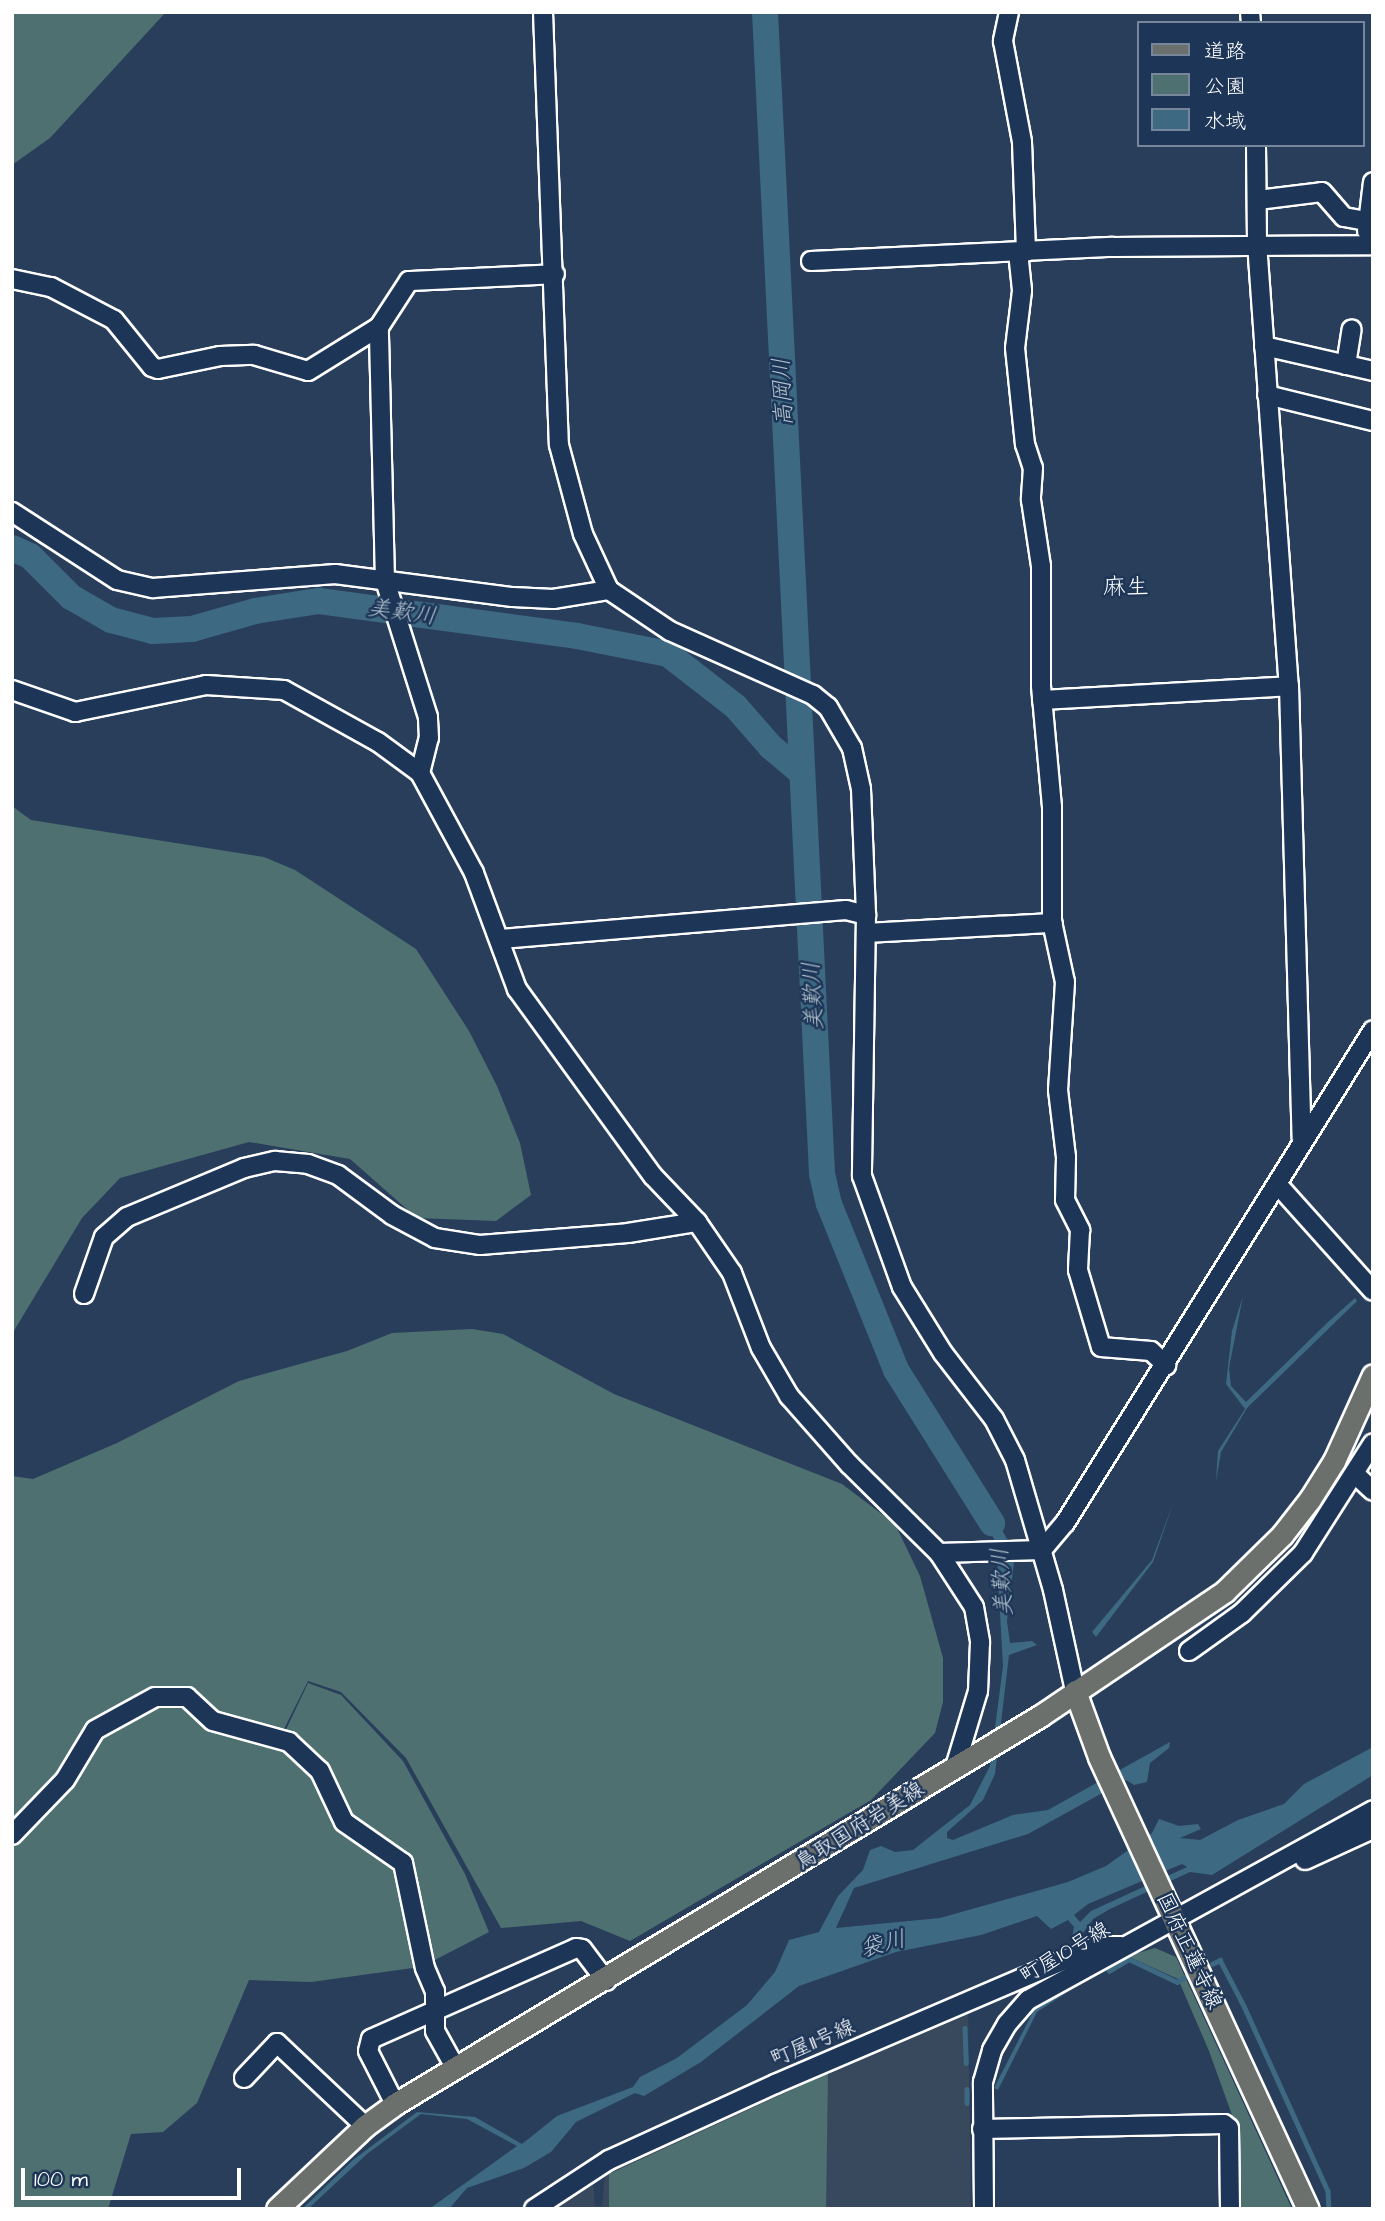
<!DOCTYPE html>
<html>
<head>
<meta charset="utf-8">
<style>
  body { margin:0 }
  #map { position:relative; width:1385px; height:2221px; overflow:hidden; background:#293e5a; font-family:"Architects Daughter","Klee One",sans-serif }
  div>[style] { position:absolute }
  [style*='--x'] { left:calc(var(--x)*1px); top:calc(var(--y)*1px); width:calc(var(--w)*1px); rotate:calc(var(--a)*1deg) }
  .built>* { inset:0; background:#38485d }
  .green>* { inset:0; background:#4e7071 }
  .water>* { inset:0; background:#3d6982 }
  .stream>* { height:4.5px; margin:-2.25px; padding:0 2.25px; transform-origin:2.25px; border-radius:2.25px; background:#3d6982 }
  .river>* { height:26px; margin:-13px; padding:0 13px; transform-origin:13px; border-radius:13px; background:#3d6982 }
  .roads { filter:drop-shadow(2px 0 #fff) drop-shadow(-2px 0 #fff) drop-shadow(0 2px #fff) drop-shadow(0 -2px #fff) }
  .minor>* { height:18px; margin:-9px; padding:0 9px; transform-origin:9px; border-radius:9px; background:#1d3557 }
  .major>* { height:21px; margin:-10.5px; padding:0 10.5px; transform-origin:10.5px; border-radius:10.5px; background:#6b706d }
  span { translate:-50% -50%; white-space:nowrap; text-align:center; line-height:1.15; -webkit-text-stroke:5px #1d3557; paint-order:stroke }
  .street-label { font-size:21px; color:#fff }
  .water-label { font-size:23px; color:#b1c3cd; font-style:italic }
  .neighbourhood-label { font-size:23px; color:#fff }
  .frame { position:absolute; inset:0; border:14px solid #fff; pointer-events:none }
  .legend { position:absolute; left:1137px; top:21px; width:228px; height:126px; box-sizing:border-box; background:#1d3557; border:2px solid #77869a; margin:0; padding:9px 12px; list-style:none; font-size:21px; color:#fff }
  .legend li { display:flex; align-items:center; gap:14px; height:35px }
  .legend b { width:35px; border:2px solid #77869a }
  .scale { position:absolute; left:21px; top:2168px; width:220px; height:32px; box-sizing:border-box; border:4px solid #fff; border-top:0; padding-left:9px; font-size:21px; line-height:24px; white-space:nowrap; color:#fff; -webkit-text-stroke:5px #1d3557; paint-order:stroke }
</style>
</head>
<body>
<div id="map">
  <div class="built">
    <i style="clip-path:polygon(968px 2004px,971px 2209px,548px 2209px,593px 2179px,595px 2206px,602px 2206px,606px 2165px)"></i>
  </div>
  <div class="green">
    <i style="clip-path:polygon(12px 12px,166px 12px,50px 138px,12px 165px)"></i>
    <i style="clip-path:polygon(12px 806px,31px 820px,264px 857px,295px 870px,416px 949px,469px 1031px,497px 1086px,520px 1143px,531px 1195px,496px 1221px,417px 1218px,350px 1159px,249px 1142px,120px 1178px,82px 1218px,12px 1334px)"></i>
    <i style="clip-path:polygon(472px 1329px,503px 1334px,614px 1394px,842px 1484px,895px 1524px,920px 1576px,943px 1658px,943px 1702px,935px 1733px,871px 1800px,630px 1941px,581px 1921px,501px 1928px,406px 1758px,341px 1692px,308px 1681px,281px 1735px,228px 1723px,187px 1694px,113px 1715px,12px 1830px,12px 1476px,33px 1479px,117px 1443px,239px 1381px,347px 1351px,392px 1333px)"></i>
    <i style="clip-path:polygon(308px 1683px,341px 1695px,403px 1761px,465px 1874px,489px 1932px,429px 1963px,409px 1861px,356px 1823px,283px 1736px)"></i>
    <i style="clip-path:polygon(179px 1698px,306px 1760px,329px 1795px,400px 1867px,420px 1967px,311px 1982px,249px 1980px,197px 2103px,163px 2132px,131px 2134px,108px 2209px,12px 2209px,12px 1839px,95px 1736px,138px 1709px)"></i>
    <i style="clip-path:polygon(1155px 1948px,1176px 1957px,1292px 2209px,1233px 2209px,1232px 2115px,1209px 2051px,1178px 1979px,1127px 1956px)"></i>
    <i style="clip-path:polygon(828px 2073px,826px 2209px,609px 2209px,609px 2174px)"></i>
  </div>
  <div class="water">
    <i style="clip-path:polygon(1243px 1296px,1229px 1368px,1231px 1386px,1246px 1402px,1328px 1322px,1355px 1298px,1357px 1301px,1247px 1408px,1221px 1452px,1216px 1481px,1218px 1451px,1245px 1409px,1226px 1384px,1232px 1331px)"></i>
    <i style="clip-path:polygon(evenodd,979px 1491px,1009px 1542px,1014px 1562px,1007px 1621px,1010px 1643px,1032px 1641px,1037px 1645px,1009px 1655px,995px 1774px,983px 1800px,947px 1832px,947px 1838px,953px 1840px,1013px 1815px,1048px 1810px,1170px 1742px,1169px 1748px,1150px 1763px,1147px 1782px,1134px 1785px,1126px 1780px,1028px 1834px,854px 1888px,836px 1928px,940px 1918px,1068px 1882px,1106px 1866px,1152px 1833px,1159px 1819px,1179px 1826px,1198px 1824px,1201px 1829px,1180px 1838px,1200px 1840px,1238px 1820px,1284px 1804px,1304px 1784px,1373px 1747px,1373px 1775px,1212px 1875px,1190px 1872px,1110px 1909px,1093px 1919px,1080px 1937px,1072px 1938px,1074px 1927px,1068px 1920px,1051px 1929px,1037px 1916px,981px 1935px,896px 1952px,799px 1986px,701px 2062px,644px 2096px,635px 2093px,576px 2122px,551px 2152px,524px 2168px,467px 2188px,449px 2209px,429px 2209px,517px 2146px,467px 2119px,421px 2114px,367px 2154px,308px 2209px,302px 2209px,353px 2160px,417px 2112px,475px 2117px,522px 2144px,557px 2116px,633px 2087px,640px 2077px,677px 2058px,747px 2005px,775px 1972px,789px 1940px,819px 1932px,838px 1896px,863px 1870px,870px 1850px,881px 1846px,895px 1852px,913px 1850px,970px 1805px,990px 1766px,1003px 1666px,996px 1543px,972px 1496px,979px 1491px,1182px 1864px,1187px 1867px,1091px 1911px,1080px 1922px,1074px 1915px,1088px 1904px,1182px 1864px)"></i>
    <i style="clip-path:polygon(1174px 1501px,1153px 1562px,1096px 1637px,1092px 1632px,1152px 1560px)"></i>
    <i style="clip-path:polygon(1090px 1977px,1037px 2012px,998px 2090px,994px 2088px,1034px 2010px)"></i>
  </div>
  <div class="stream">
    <i style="--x:1032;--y:186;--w:55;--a:86.9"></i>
    <i style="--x:1212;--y:1964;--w:9;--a:-27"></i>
    <i style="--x:1220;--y:1960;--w:52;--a:62.4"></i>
    <i style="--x:1244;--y:2006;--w:203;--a:65.6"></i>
    <i style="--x:1328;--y:2191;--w:18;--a:87"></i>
    <i style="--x:1109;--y:1971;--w:23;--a:-31"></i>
    <i style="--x:1129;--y:1959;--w:53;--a:25.6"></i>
    <i style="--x:1177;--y:1982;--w:9;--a:-32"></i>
    <i style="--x:965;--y:2028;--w:35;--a:88"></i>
    <i style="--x:967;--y:2089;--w:14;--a:90"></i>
  </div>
  <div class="river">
    <i style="--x:765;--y:12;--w:1163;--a:87.19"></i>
    <i style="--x:822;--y:1174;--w:31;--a:77"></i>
    <i style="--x:829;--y:1204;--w:179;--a:68"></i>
    <i style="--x:896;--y:1370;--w:181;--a:57.9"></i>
    <i style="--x:12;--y:548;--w:20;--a:24"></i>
    <i style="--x:30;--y:556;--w:58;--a:45"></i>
    <i style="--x:71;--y:597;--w:46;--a:29.9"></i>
    <i style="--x:111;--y:620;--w:43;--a:14.7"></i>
    <i style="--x:153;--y:631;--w:39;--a:-3"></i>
    <i style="--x:192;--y:629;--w:66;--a:-15.9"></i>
    <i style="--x:255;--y:611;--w:65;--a:-8.9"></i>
    <i style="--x:319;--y:601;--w:260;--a:7.7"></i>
    <i style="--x:577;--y:636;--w:93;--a:11.2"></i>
    <i style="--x:668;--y:654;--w:86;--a:37.9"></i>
    <i style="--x:736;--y:707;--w:53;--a:48.8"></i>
    <i style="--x:771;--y:747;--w:39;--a:40"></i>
  </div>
  <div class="roads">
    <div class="minor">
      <i style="--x:543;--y:12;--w:433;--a:87.9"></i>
      <i style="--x:559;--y:445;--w:92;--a:74.9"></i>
      <i style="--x:583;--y:534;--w:62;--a:65.1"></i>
      <i style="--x:609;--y:590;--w:73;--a:33.9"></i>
      <i style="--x:670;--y:631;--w:157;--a:24.1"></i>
      <i style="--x:813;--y:695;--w:19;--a:39"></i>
      <i style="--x:828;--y:707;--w:48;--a:59.7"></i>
      <i style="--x:852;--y:748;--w:42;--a:77.6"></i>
      <i style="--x:861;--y:789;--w:126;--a:87.7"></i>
      <i style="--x:866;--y:915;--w:261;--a:90.9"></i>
      <i style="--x:862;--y:1176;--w:118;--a:70.2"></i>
      <i style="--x:902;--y:1287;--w:78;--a:58.2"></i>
      <i style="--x:943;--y:1353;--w:83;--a:52.3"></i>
      <i style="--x:994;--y:1419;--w:46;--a:62.9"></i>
      <i style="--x:1015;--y:1460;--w:135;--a:73.7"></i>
      <i style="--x:1053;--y:1590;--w:103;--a:77.7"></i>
      <i style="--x:1009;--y:12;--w:30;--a:102"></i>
      <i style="--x:1003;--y:41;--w:103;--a:79.3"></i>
      <i style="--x:1022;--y:142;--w:110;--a:87.9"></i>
      <i style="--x:1250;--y:12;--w:11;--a:85"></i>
      <i style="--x:1256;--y:145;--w:98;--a:89.4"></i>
      <i style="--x:1257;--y:243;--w:444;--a:85.9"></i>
      <i style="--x:1289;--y:686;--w:452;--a:88.4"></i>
      <i style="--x:1258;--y:200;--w:64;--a:-7.1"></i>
      <i style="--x:1322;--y:192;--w:33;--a:49"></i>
      <i style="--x:1344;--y:217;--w:29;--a:10"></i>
      <i style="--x:1367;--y:231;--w:49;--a:-83"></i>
      <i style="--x:1018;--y:252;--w:39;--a:84"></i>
      <i style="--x:1022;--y:291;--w:57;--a:97"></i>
      <i style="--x:1015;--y:348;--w:97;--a:84.1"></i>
      <i style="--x:1025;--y:444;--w:25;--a:72"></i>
      <i style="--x:1033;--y:468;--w:32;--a:94"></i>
      <i style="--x:1031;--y:500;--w:67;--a:81.4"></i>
      <i style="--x:1041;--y:566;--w:120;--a:90"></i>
      <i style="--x:1041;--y:686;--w:121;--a:84.8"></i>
      <i style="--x:1052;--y:807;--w:115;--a:90"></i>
      <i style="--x:1052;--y:922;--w:61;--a:77.8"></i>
      <i style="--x:1065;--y:982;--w:108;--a:93.7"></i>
      <i style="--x:1058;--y:1090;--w:67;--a:83.2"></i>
      <i style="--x:1066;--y:1157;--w:43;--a:91.3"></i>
      <i style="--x:1065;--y:1200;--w:34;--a:63"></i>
      <i style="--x:1080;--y:1230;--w:40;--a:92.9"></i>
      <i style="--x:1078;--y:1270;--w:80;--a:73.4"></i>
      <i style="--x:1101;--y:1347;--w:50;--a:4.6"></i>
      <i style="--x:1151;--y:1351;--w:21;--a:43"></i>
      <i style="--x:811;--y:261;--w:302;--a:-2.7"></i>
      <i style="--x:1113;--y:247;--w:260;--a:-0.4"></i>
      <i style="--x:12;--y:279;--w:40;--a:12"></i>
      <i style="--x:51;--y:287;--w:71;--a:27.6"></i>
      <i style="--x:114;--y:320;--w:60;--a:51"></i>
      <i style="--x:152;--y:367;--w:6;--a:18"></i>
      <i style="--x:158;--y:369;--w:63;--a:-11.8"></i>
      <i style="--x:220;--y:356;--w:34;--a:-2"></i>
      <i style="--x:254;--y:355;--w:56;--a:16.5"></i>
      <i style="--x:308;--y:371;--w:84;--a:-31.8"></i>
      <i style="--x:1264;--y:346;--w:112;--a:12.9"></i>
      <i style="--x:1346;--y:365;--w:36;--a:-81"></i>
      <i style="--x:1267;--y:395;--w:109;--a:13.8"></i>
      <i style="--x:12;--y:512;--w:125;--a:32.9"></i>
      <i style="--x:117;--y:580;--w:37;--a:13"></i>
      <i style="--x:153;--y:588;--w:183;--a:-4.4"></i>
      <i style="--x:335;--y:574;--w:179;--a:7.4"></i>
      <i style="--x:513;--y:597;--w:40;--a:2.9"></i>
      <i style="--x:553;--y:599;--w:57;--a:-9.1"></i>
      <i style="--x:12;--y:690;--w:67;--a:19.2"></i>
      <i style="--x:75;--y:712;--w:134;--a:-11.6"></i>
      <i style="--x:206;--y:685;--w:78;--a:3.7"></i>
      <i style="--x:284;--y:690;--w:107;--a:29"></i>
      <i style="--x:378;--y:742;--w:52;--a:36.4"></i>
      <i style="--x:420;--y:773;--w:114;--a:61.6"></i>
      <i style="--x:474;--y:873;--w:124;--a:69.7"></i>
      <i style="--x:517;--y:989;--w:231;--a:54"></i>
      <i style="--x:653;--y:1176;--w:64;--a:46.3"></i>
      <i style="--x:697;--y:1222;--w:62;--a:55.5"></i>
      <i style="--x:732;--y:1273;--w:80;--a:68.9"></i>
      <i style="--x:761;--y:1348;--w:56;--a:59.7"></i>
      <i style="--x:789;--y:1396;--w:91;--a:48.6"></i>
      <i style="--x:849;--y:1464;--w:127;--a:44.7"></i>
      <i style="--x:939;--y:1553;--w:64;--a:57.1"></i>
      <i style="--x:974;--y:1607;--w:36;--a:80"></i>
      <i style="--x:980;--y:1642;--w:49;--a:92.3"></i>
      <i style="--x:978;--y:1691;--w:79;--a:106.8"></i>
      <i style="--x:1042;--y:700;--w:247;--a:-3.2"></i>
      <i style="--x:420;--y:773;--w:36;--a:-76"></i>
      <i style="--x:429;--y:738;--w:21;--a:-93"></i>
      <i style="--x:428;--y:717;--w:143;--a:-107.5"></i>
      <i style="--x:385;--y:581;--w:254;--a:-91.4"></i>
      <i style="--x:379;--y:327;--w:55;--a:-56.9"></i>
      <i style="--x:409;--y:281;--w:146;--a:-2.7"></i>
      <i style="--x:866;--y:933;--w:187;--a:-3.1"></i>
      <i style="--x:501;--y:939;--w:346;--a:-4.8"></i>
      <i style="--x:846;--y:910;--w:21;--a:14"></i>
      <i style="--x:1278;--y:1185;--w:142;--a:48.1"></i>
      <i style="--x:84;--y:1294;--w:60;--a:-70.7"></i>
      <i style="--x:104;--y:1237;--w:30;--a:-41"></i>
      <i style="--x:127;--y:1217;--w:127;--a:-22.7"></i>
      <i style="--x:244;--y:1168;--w:32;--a:-13"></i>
      <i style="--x:275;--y:1161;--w:33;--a:5"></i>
      <i style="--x:308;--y:1164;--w:32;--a:20"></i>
      <i style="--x:338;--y:1175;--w:67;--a:36.5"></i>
      <i style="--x:392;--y:1215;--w:49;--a:28.1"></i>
      <i style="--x:435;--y:1238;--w:46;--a:8.8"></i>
      <i style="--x:480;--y:1245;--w:148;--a:-4.6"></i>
      <i style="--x:628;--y:1233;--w:70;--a:-9.1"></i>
      <i style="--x:1356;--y:1475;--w:23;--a:43"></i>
      <i style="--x:939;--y:1553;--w:103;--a:-1.7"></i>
      <i style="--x:1042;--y:1550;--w:35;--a:-50"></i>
      <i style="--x:1065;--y:1523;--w:581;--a:-58.01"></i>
      <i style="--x:1189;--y:1651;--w:65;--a:-35.6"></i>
      <i style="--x:1242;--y:1613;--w:86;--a:-44.5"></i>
      <i style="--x:1303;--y:1553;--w:130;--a:-57.5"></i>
      <i style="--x:12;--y:1835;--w:76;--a:-46.1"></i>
      <i style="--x:65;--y:1780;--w:58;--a:-59"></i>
      <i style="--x:95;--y:1730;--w:68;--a:-28.8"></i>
      <i style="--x:155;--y:1697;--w:32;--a:0"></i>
      <i style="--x:187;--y:1697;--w:35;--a:43"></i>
      <i style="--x:213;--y:1721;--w:79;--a:15.4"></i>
      <i style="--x:289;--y:1742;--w:42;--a:43.1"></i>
      <i style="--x:320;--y:1771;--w:56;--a:64.8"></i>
      <i style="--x:344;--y:1822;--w:72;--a:34.8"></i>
      <i style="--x:403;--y:1863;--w:107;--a:78.2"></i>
      <i style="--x:425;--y:1968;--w:25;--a:67"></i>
      <i style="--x:435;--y:1991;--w:40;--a:90"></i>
      <i style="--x:435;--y:2031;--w:41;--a:60.9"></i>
      <i style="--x:1305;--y:1860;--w:75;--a:-24.5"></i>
      <i style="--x:244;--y:2078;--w:48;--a:-46.7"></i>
      <i style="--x:277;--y:2043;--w:121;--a:43.3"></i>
      <i style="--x:395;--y:2104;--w:59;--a:-117"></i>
      <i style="--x:368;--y:2051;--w:12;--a:-76"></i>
      <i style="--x:371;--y:2039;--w:224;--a:-23.9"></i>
      <i style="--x:576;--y:1948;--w:6;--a:9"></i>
      <i style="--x:582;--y:1949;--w:40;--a:53"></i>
      <i style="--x:982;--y:2129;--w:242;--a:-1.2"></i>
      <i style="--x:1224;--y:2124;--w:6;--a:39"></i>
      <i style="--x:1229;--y:2128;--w:81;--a:89.3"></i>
      <i style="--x:534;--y:2209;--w:90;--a:-33.2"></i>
      <i style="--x:609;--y:2160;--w:183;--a:-24.6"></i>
      <i style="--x:775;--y:2084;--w:350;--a:-23.2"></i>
      <i style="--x:1097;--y:1946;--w:24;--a:0"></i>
      <i style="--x:984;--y:2209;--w:127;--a:-90.5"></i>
      <i style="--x:983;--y:2082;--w:33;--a:-74"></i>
      <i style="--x:992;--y:2050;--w:30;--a:-60"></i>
      <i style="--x:1007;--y:2024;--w:32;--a:-49"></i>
      <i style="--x:1028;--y:2000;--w:394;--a:-28.8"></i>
    </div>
    <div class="major">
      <i style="--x:1075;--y:1691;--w:70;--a:70"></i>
      <i style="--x:1099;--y:1757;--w:498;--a:65.2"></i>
      <i style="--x:277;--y:2209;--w:121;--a:-43.3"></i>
      <i style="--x:365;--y:2126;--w:37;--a:-36"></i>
      <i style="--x:395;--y:2104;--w:753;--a:-31.03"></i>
      <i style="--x:1040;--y:1716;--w:223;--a:-34"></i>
      <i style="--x:1225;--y:1591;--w:80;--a:-44.5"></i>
      <i style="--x:1282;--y:1535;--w:46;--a:-52.1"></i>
      <i style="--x:1310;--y:1499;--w:45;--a:-57.7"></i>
      <i style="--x:1334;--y:1461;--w:94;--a:-65.6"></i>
    </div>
  </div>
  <div class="street-label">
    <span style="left:860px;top:1826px;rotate:-32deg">鳥取国府岩美線</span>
    <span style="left:1189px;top:1951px;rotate:65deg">国府正蓮寺線</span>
    <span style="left:1065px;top:1953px;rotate:-31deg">町屋10号線</span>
    <span style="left:813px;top:2043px;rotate:-23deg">町屋11号線</span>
  </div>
  <div class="water-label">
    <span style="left:783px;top:392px;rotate:-93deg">高岡川</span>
    <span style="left:402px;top:612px;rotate:8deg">美歎川</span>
    <span style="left:813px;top:996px;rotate:-93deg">美歎川</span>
    <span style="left:1002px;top:1582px;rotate:-94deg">美歎川</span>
    <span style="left:883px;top:1944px;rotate:-14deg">袋川</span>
  </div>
  <div class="neighbourhood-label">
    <span style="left:1126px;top:587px">麻生</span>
  </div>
  <div class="frame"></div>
  <ul class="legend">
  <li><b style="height:9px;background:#6b706d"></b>道路</li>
  <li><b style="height:19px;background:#4e7071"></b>公園</li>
  <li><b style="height:19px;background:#3d6982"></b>水域</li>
  </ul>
  <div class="scale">100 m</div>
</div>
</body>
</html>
